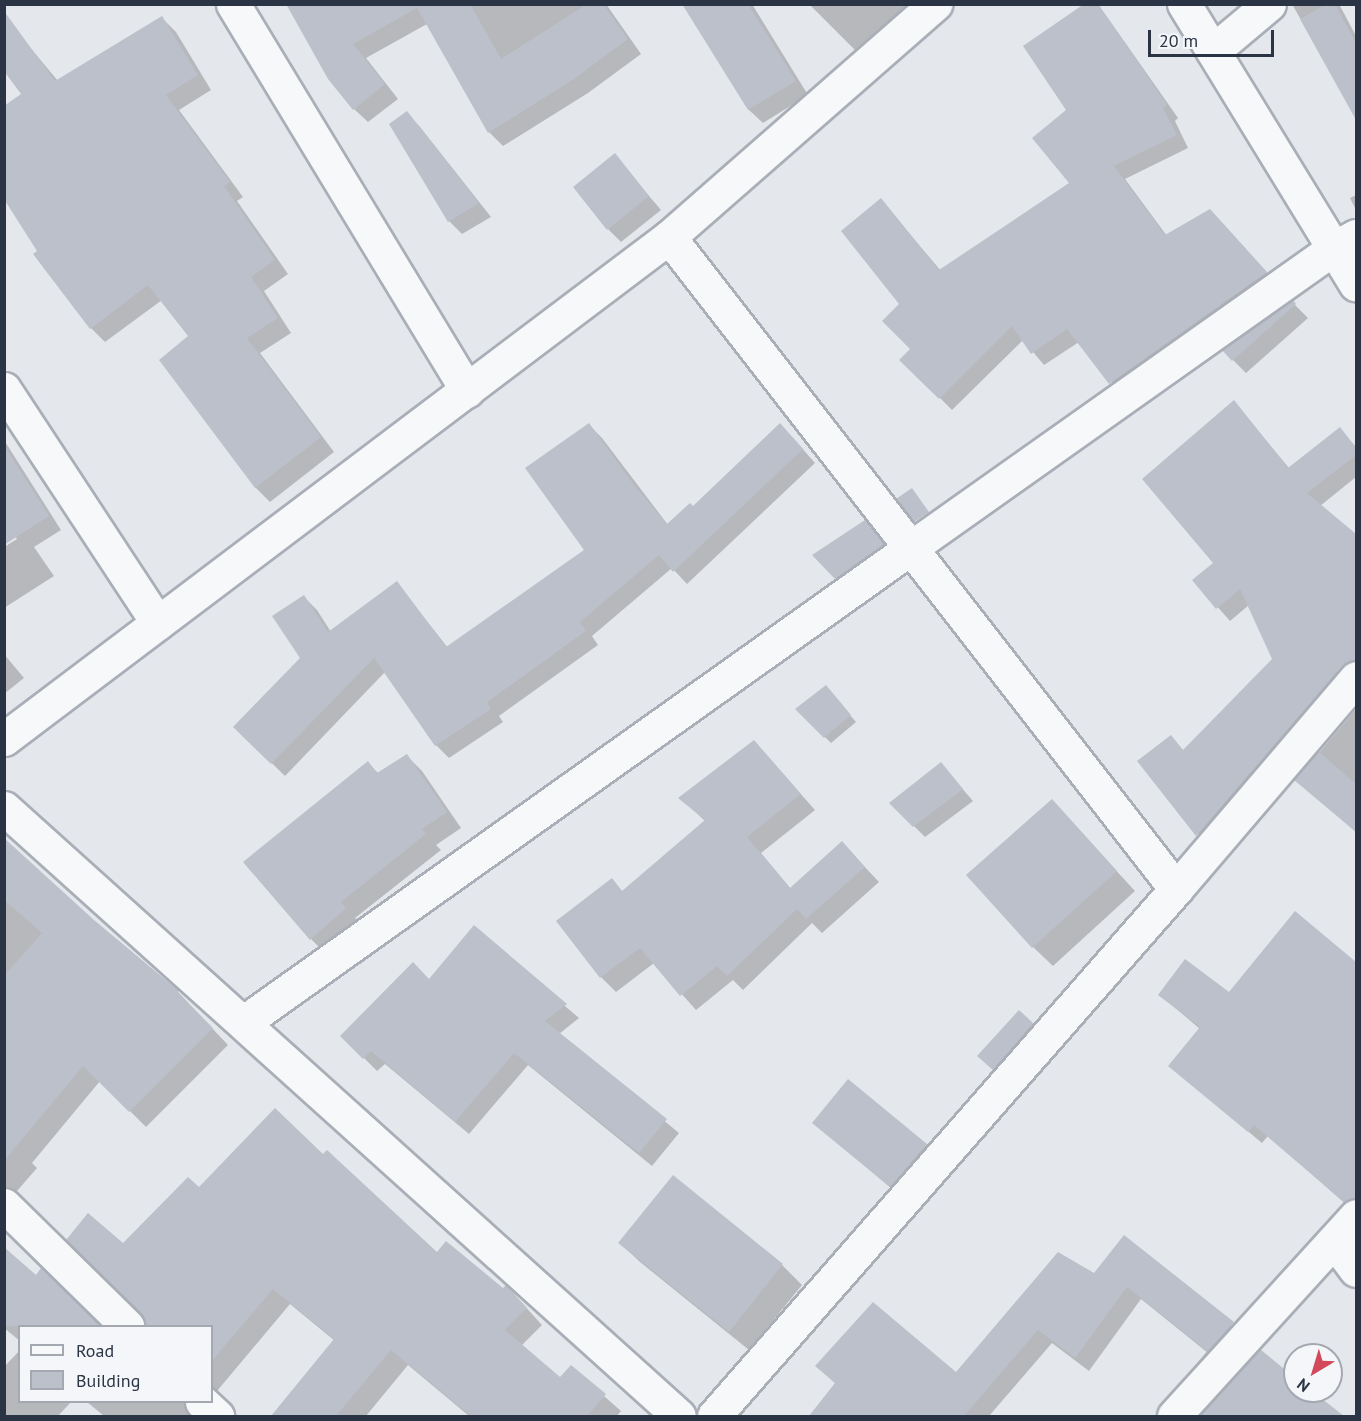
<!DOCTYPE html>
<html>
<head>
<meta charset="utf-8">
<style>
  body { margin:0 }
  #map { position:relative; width:1361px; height:1421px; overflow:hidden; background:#e4e7ec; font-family:"PT Sans",sans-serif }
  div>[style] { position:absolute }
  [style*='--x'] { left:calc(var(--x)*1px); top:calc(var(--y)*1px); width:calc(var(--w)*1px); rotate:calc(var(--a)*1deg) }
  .shadow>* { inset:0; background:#0003 }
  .building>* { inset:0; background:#bbc0ca }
  .roads { filter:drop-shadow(2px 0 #a9aeb7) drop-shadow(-2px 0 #a9aeb7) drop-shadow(0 2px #a9aeb7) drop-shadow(0 -2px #a9aeb7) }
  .minor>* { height:33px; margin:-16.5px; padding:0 16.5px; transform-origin:16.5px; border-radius:16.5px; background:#f7f8fa }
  span { translate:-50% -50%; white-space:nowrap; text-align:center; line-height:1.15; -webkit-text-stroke:4.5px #f4f6f9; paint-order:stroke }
  .frame { position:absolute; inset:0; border:6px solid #2b3445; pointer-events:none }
  .legend { position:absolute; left:18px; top:1325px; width:195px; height:78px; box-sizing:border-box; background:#f4f6f9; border:2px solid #a4a8b1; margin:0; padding:8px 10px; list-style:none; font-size:18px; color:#2b3445 }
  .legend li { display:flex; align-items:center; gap:12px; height:30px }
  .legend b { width:30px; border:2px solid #a4a8b1 }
  .north { position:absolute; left:1283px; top:1343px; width:60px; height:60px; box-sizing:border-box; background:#f4f6f9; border:2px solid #a4a8b1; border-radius:50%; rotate:218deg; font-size:16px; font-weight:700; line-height:24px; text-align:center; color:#2b3445 }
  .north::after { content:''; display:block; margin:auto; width:21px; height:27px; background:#d1495b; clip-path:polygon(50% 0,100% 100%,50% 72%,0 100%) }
  .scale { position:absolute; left:1148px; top:30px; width:126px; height:27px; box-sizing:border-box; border:3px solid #2b3445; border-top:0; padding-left:8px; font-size:18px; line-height:21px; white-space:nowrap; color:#2b3445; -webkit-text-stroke:4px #f4f6f9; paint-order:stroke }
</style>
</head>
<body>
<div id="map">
  <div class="shadow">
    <i style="clip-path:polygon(293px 4px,606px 4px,641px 54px,588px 93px,503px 146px,489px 132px,427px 24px,366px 58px,398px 99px,368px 122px,354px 109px)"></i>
    <i style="clip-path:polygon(684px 4px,752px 4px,808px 95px,763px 123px,749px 110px)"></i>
    <i style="clip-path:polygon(809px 4px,910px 4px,859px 54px)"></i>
    <i style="clip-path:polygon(1098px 4px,1178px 118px,1175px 121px,1188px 148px,1125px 179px,1167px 236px,1222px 223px,1278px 285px,1123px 396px,1079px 342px,1044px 365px,1023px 340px,952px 410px,902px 360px,912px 349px,881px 200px,941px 271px,1072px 183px,1068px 110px)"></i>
    <i style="clip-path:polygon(1292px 4px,1339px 4px,1356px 36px,1356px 118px)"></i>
    <i style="clip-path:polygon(162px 18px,176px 32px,211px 90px,179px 110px,243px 197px,237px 201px,288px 274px,264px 291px,291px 333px,260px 353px,334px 452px,270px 502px,256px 488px,161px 360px,190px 336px,162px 300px,105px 342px,91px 328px,35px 254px,39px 251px,24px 95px,23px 39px,58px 81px)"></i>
    <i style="clip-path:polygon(407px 113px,420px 127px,491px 217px,462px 234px,449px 221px)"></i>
    <i style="clip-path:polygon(615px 156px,661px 210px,621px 242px,608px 229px)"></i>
    <i style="clip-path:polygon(1356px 195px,1356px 210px,1350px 198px)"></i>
    <i style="clip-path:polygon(1292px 302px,1308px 318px,1246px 373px,1224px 351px)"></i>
    <i style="clip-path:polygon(1234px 402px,1289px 468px,1340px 429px,1356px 447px,1356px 477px,1320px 506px,1356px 536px,1356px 623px,1332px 638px,1337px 671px,1350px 684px,1210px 848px,1139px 762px,1171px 737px,1184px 751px,1274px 659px,1249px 605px,1230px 621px,1194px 580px,1215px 563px)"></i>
    <i style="clip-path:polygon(589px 425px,602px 438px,668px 525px,793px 438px,815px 463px,687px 584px,672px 568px,592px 636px,598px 645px,499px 716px,503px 722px,449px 758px,436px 745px,385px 672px,285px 776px,235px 727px,302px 658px,304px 597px,317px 610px,331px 632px,397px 583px,448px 648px,586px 550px)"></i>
    <i style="clip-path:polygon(4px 440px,61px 530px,34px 547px,54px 576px,4px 608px,4px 547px,17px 539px,4px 520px)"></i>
    <i style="clip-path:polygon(865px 522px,896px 558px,849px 591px,814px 556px)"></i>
    <i style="clip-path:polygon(4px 654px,24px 678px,4px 694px)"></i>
    <i style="clip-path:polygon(832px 694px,856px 722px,831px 743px,797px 709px)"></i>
    <i style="clip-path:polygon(1356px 709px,1356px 832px,1296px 780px)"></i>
    <i style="clip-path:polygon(406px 755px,422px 771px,461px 828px,436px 845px,441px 850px,355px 918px,361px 925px,326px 954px,311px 939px,368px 763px,379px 774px)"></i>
    <i style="clip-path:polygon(768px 757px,815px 810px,761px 853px,791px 889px,842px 843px,879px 882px,822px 933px,812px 923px,743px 990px,733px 980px,696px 1010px,654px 963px,616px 992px,601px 977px,558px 921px,612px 880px,623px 892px,706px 822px,681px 798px)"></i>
    <i style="clip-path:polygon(941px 764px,973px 801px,925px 837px,891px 803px)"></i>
    <i style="clip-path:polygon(1052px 801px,1135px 891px,1053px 966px,1033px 947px)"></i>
    <i style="clip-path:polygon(4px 877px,93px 921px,178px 992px,228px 1045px,146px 1127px,100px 1081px,32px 1163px,37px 1168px,4px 1206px)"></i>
    <i style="clip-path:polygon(1295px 914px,1356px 964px,1356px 1213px,1268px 1136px,1262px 1143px,1170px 1066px,1200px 1029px,1160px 995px,1229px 994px)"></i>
    <i style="clip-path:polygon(474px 928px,579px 1018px,559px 1034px,679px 1133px,652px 1166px,528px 1065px,469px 1134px,385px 1064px,377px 1071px,342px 1036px,430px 981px)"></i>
    <i style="clip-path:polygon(1019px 1012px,1045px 1038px,1007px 1082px,993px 1069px)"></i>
    <i style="clip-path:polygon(848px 1081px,940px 1158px,904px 1199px,814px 1123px)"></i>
    <i style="clip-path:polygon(323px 1156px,437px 1255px,522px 1303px,542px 1325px,521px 1346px,561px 1379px,571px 1367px,621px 1411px,617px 1416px,469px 1416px,408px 1365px,366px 1416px,273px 1416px,335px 1341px,290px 1304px,212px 1397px,212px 1326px,147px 1326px,123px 1245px,199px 1189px)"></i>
    <i style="clip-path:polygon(674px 1177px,782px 1265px,802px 1285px,749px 1350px,640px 1262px,620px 1243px)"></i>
    <i style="clip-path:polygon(1125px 1237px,1246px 1337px,1213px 1373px,1201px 1361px,1208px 1353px,1141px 1299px,1089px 1371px,1052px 1343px,989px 1416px,811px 1416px,836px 1384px,817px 1366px,956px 1374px,1095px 1275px)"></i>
    <i style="clip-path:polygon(4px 1249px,36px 1277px,42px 1270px,99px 1326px,20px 1326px,20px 1341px,4px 1328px)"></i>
    <i style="clip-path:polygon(20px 1350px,20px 1402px,71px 1402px,58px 1416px,4px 1416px,4px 1367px)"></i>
    <i style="clip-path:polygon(1260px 1351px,1295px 1379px,1295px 1391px,1309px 1391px,1331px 1411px,1325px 1416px,1199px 1416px)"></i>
    <i style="clip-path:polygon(87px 1402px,208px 1402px,195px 1416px,104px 1416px)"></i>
  </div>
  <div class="building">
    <i style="clip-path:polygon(286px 4px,470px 4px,501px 59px,587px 4px,603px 4px,628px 39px,574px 79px,488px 133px,417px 8px,353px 44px,385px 84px,353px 110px,328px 79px)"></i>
    <i style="clip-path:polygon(682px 4px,748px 4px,796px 81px,748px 110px)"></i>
    <i style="clip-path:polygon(1084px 4px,1098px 4px,1167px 105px,1163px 108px,1177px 135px,1114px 166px,1165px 235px,1210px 209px,1267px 272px,1109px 384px,1067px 329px,1031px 354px,1012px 326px,939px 399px,899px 360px,910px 349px,882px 321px,899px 304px,841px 231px,881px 198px,939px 270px,1069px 183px,1032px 138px,1066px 110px,1023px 46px)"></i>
    <i style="clip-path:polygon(1326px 4px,1335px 4px,1356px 43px,1356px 120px,1300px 19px)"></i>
    <i style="clip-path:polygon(4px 11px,55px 81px,162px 16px,198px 75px,166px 95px,230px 182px,224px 186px,275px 260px,251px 277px,278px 318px,247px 338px,321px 437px,255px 488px,159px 360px,188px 336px,148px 285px,90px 329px,33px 254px,37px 251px,4px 199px,4px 106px,21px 94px,4px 71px)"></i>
    <i style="clip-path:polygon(407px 111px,479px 203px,448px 222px,389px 124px)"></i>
    <i style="clip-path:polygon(615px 153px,649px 196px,607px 230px,573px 187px)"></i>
    <i style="clip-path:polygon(1293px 300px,1296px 304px,1232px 361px,1222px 350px)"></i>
    <i style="clip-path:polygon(1234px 400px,1288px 468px,1340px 427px,1356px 448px,1356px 455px,1307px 493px,1356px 534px,1356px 660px,1342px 666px,1196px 836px,1137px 761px,1171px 735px,1183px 750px,1272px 659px,1240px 589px,1216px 609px,1192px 580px,1213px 563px,1142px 479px)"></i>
    <i style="clip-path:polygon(589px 423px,635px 486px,667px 524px,690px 503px,693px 506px,780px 423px,803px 449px,673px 572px,659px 555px,580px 622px,586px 631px,487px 702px,491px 709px,435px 746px,374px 658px,271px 764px,233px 727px,300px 658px,272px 616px,304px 595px,328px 632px,397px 581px,446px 647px,584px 550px,525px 468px)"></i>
    <i style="clip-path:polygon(4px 445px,49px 516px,4px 545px)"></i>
    <i style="clip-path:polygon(912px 488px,929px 512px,914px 522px,896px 499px)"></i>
    <i style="clip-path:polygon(865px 520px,884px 544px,835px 579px,812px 555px)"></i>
    <i style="clip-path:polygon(826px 685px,851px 715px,824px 738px,795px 709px)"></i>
    <i style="clip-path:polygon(754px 740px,801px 794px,747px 837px,790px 888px,842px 841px,865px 867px,806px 919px,797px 909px,727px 976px,717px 966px,680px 996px,640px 948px,600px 978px,556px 921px,612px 878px,622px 891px,705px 820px,678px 798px)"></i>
    <i style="clip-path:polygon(1318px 751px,1356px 784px,1356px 832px,1294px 780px)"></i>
    <i style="clip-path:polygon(407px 754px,447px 812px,422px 829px,426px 834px,341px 902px,346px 908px,310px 940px,243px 862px,368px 761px,377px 773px)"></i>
    <i style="clip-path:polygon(941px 762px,963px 789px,913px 827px,889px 803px)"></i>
    <i style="clip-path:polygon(1052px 799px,1117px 871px,1032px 948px,966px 875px)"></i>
    <i style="clip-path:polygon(4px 838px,94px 920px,179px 991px,177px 992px,213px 1028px,129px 1112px,83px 1066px,4px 1161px,4px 976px,42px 933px,4px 900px)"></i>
    <i style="clip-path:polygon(1295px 911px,1356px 962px,1356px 1198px,1344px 1202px,1254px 1125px,1248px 1132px,1168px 1066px,1200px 1027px,1158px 995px,1185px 959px,1229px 992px)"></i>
    <i style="clip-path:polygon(474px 925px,567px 1004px,545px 1021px,667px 1119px,639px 1153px,514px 1053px,455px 1122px,371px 1051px,363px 1059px,340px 1036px,413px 962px,429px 979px)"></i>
    <i style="clip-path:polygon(1019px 1010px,1033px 1023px,993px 1070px,977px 1056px)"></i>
    <i style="clip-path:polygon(848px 1079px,927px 1144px,890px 1187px,812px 1123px)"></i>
    <i style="clip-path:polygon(275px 1108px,323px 1154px,327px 1150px,437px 1252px,446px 1241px,503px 1288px,506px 1285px,527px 1308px,505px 1330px,560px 1377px,571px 1365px,606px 1394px,587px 1416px,471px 1416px,391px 1350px,336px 1416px,271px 1416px,334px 1339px,273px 1289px,212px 1361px,212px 1326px,145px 1326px,140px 1313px,66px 1240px,88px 1213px,123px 1243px,188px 1177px,199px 1187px)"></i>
    <i style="clip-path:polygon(673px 1175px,783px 1264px,729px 1332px,618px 1243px)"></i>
    <i style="clip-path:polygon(1124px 1235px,1234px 1322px,1199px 1361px,1207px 1351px,1127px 1287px,1075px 1358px,1038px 1330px,964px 1416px,809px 1416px,835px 1383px,815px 1366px,873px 1302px,956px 1372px,1058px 1252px,1094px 1273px)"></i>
    <i style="clip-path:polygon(4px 1247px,36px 1275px,41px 1268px,101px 1326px,4px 1326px)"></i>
    <i style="clip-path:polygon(1260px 1349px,1295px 1378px,1295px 1391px,1312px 1391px,1344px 1416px,1199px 1416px)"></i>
  </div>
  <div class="roads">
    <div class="minor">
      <i style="--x:233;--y:4;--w:452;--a:58.8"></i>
      <i style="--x:1184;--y:4;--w:329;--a:58.5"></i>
      <i style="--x:1213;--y:51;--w:73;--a:-40"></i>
      <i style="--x:669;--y:237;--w:826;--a:52.13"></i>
      <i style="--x:4;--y:389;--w:280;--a:56.7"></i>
      <i style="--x:4;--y:739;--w:833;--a:-37.05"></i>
      <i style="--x:669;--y:237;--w:354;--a:-41.2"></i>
      <i style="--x:4;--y:808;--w:908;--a:42.01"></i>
      <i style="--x:244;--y:1022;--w:816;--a:-35.42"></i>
      <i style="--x:909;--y:549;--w:521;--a:-35.31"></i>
      <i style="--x:1334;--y:248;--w:25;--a:-29"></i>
      <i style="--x:4;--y:1205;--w:173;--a:44.5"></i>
      <i style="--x:1334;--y:1241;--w:36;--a:53"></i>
      <i style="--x:202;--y:1402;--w:21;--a:43"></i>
      <i style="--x:714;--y:1416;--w:701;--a:-48.76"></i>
      <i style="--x:1176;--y:889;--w:277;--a:-49.5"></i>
      <i style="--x:1174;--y:1416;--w:270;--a:-47.7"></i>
    </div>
  </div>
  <div class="frame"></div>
  <ul class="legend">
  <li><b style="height:8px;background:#f7f8fa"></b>Road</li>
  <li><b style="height:16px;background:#bbc0ca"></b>Building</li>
  </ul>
  <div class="north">N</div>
  <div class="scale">20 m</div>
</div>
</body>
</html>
